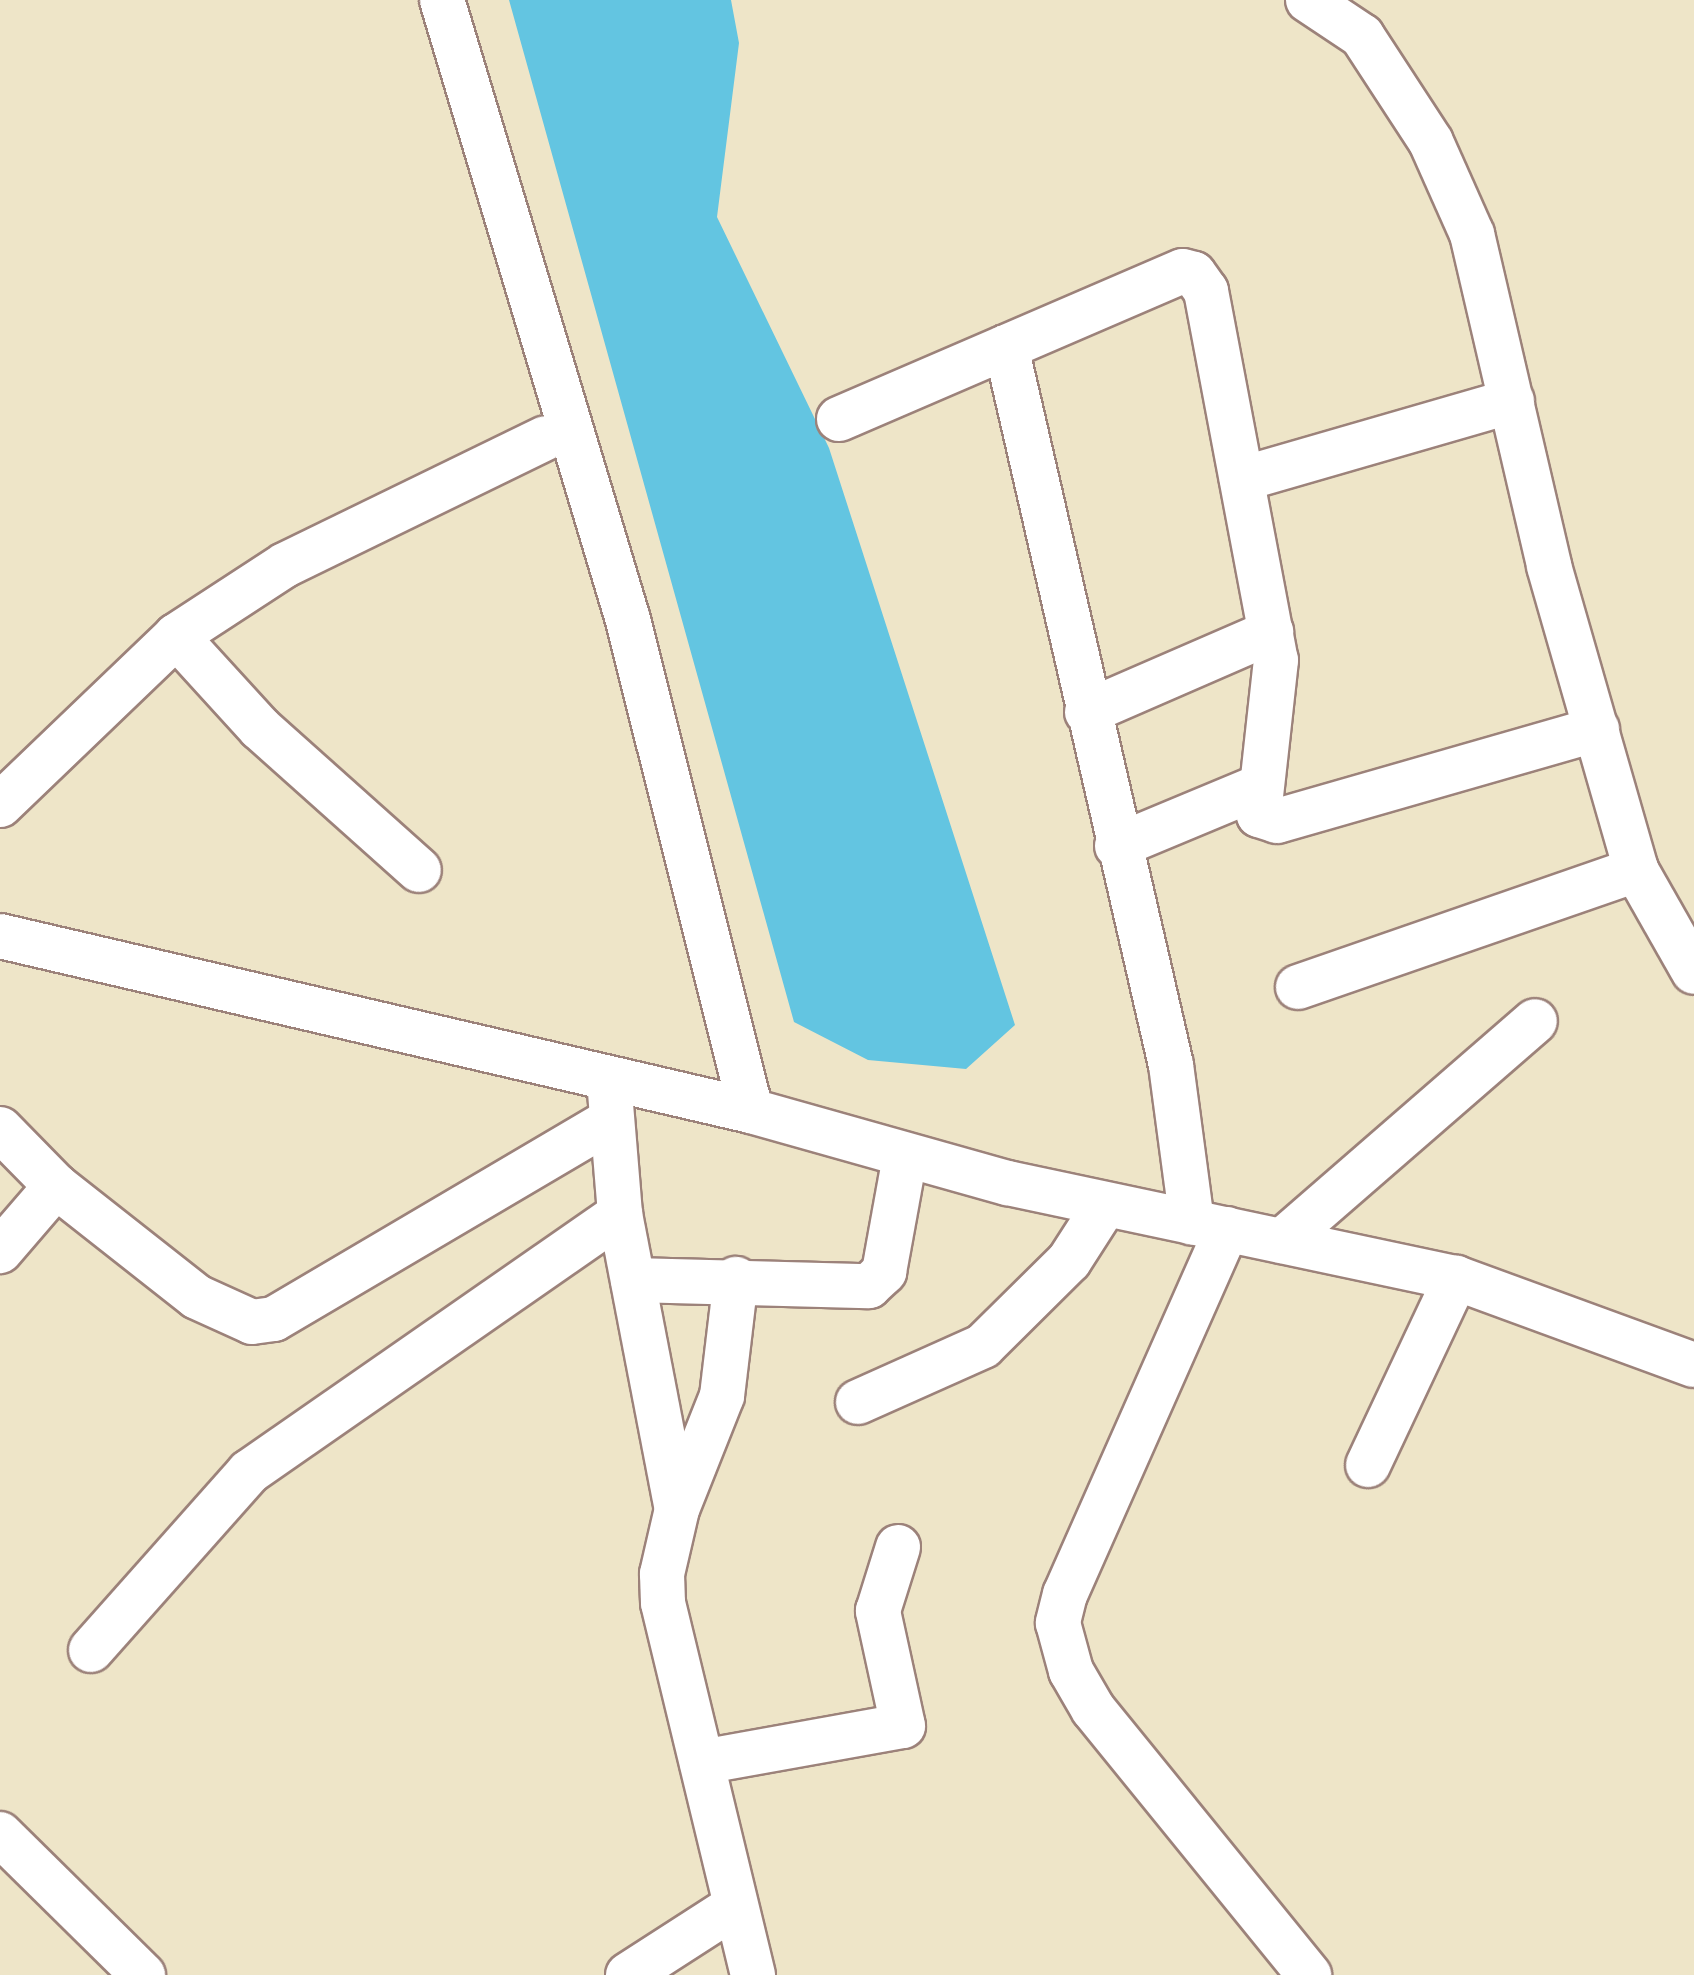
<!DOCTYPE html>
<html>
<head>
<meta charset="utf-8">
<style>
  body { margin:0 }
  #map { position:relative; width:1694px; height:1975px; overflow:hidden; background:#eee5c8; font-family:"Old Standard TT",serif }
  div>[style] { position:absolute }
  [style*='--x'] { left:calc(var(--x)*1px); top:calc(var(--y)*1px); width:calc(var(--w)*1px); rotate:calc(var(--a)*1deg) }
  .water>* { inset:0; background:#63c5e1 }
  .roads { filter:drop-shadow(2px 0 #9c827a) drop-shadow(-2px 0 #9c827a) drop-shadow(0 2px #9c827a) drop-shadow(0 -2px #9c827a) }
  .minor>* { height:44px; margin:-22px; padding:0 22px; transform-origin:22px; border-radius:22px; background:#fff }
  span { translate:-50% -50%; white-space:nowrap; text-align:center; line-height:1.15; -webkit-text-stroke:6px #fff; paint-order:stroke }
</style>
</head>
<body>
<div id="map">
  <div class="water">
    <i style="clip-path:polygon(509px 0,731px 0,739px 43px,717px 217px,829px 448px,1015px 1025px,966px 1069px,868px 1060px,794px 1022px)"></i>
  </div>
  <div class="roads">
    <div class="minor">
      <i style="--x:442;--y:0;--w:647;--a:73.3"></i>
      <i style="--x:628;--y:620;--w:506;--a:75.94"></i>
      <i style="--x:1308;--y:0;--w:65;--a:33.7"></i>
      <i style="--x:1362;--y:36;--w:126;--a:56.9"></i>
      <i style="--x:1431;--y:142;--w:101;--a:66"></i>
      <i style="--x:1472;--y:234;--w:341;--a:76.9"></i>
      <i style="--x:1549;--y:566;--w:316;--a:74"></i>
      <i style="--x:1636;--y:870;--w:117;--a:60.4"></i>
      <i style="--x:1006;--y:347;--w:737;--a:77.06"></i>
      <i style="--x:1171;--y:1065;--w:159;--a:82.4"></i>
      <i style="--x:839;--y:419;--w:374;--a:-23.3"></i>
      <i style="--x:1183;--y:271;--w:11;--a:15"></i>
      <i style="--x:1194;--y:274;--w:21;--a:55"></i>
      <i style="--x:1206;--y:291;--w:376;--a:79.3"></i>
      <i style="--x:1276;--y:660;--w:156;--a:96.3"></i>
      <i style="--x:1259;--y:815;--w:19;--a:18"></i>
      <i style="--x:1277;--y:821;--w:333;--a:-16"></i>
      <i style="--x:1242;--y:479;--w:281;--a:-16.1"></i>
      <i style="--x:176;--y:636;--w:125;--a:47.6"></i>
      <i style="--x:260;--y:728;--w:213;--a:41.8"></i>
      <i style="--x:1087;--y:712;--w:201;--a:-23.5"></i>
      <i style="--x:0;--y:805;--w:244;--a:-43.8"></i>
      <i style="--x:176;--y:636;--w:130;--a:-33.1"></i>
      <i style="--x:285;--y:565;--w:289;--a:-26"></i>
      <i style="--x:1117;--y:846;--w:156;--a:-22.6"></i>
      <i style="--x:0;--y:936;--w:771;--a:13.12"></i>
      <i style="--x:751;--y:1111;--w:267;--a:15.7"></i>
      <i style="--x:1008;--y:1183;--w:458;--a:12"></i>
      <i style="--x:1456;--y:1278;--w:253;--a:20.1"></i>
      <i style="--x:1298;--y:987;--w:358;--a:-19.1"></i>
      <i style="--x:609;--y:1080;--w:134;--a:85.3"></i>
      <i style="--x:620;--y:1214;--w:300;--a:79.1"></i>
      <i style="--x:677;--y:1509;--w:67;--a:103"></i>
      <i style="--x:662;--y:1574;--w:29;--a:88"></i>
      <i style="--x:663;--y:1603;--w:383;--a:76.4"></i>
      <i style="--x:0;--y:1129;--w:80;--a:45.5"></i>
      <i style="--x:56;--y:1186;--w:86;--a:130.7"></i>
      <i style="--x:56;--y:1186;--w:179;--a:38.2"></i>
      <i style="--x:197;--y:1297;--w:60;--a:24.4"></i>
      <i style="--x:252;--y:1322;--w:22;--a:-8"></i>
      <i style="--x:274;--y:1319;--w:392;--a:-30.5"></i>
      <i style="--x:1227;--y:1229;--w:399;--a:113.9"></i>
      <i style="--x:1065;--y:1594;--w:30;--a:104"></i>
      <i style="--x:1058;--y:1623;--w:50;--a:74.8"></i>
      <i style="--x:1071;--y:1671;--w:44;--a:59.9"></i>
      <i style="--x:1093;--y:1709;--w:343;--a:50.9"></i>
      <i style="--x:1282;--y:1241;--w:335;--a:-41"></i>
      <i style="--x:633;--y:1280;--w:236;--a:1.5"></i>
      <i style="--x:869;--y:1286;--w:21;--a:-43"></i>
      <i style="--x:884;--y:1272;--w:117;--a:-79.7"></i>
      <i style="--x:858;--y:1402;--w:137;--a:-24.1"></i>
      <i style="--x:983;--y:1346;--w:121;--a:-44.7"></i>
      <i style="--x:1069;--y:1261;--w:67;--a:-57.3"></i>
      <i style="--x:1368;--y:1465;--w:207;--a:-64.8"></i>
      <i style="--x:677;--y:1509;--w:122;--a:-68.3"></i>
      <i style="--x:722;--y:1396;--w:118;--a:-83.2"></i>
      <i style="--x:91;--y:1650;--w:238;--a:-48.4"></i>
      <i style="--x:249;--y:1472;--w:452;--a:-34.8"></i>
      <i style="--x:702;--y:1762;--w:204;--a:-10.2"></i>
      <i style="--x:903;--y:1726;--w:118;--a:-102.3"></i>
      <i style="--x:878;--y:1611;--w:67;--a:-72.6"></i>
      <i style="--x:0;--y:1834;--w:201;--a:44.6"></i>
      <i style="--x:628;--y:1975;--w:127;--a:-32.8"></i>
    </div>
  </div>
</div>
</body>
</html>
